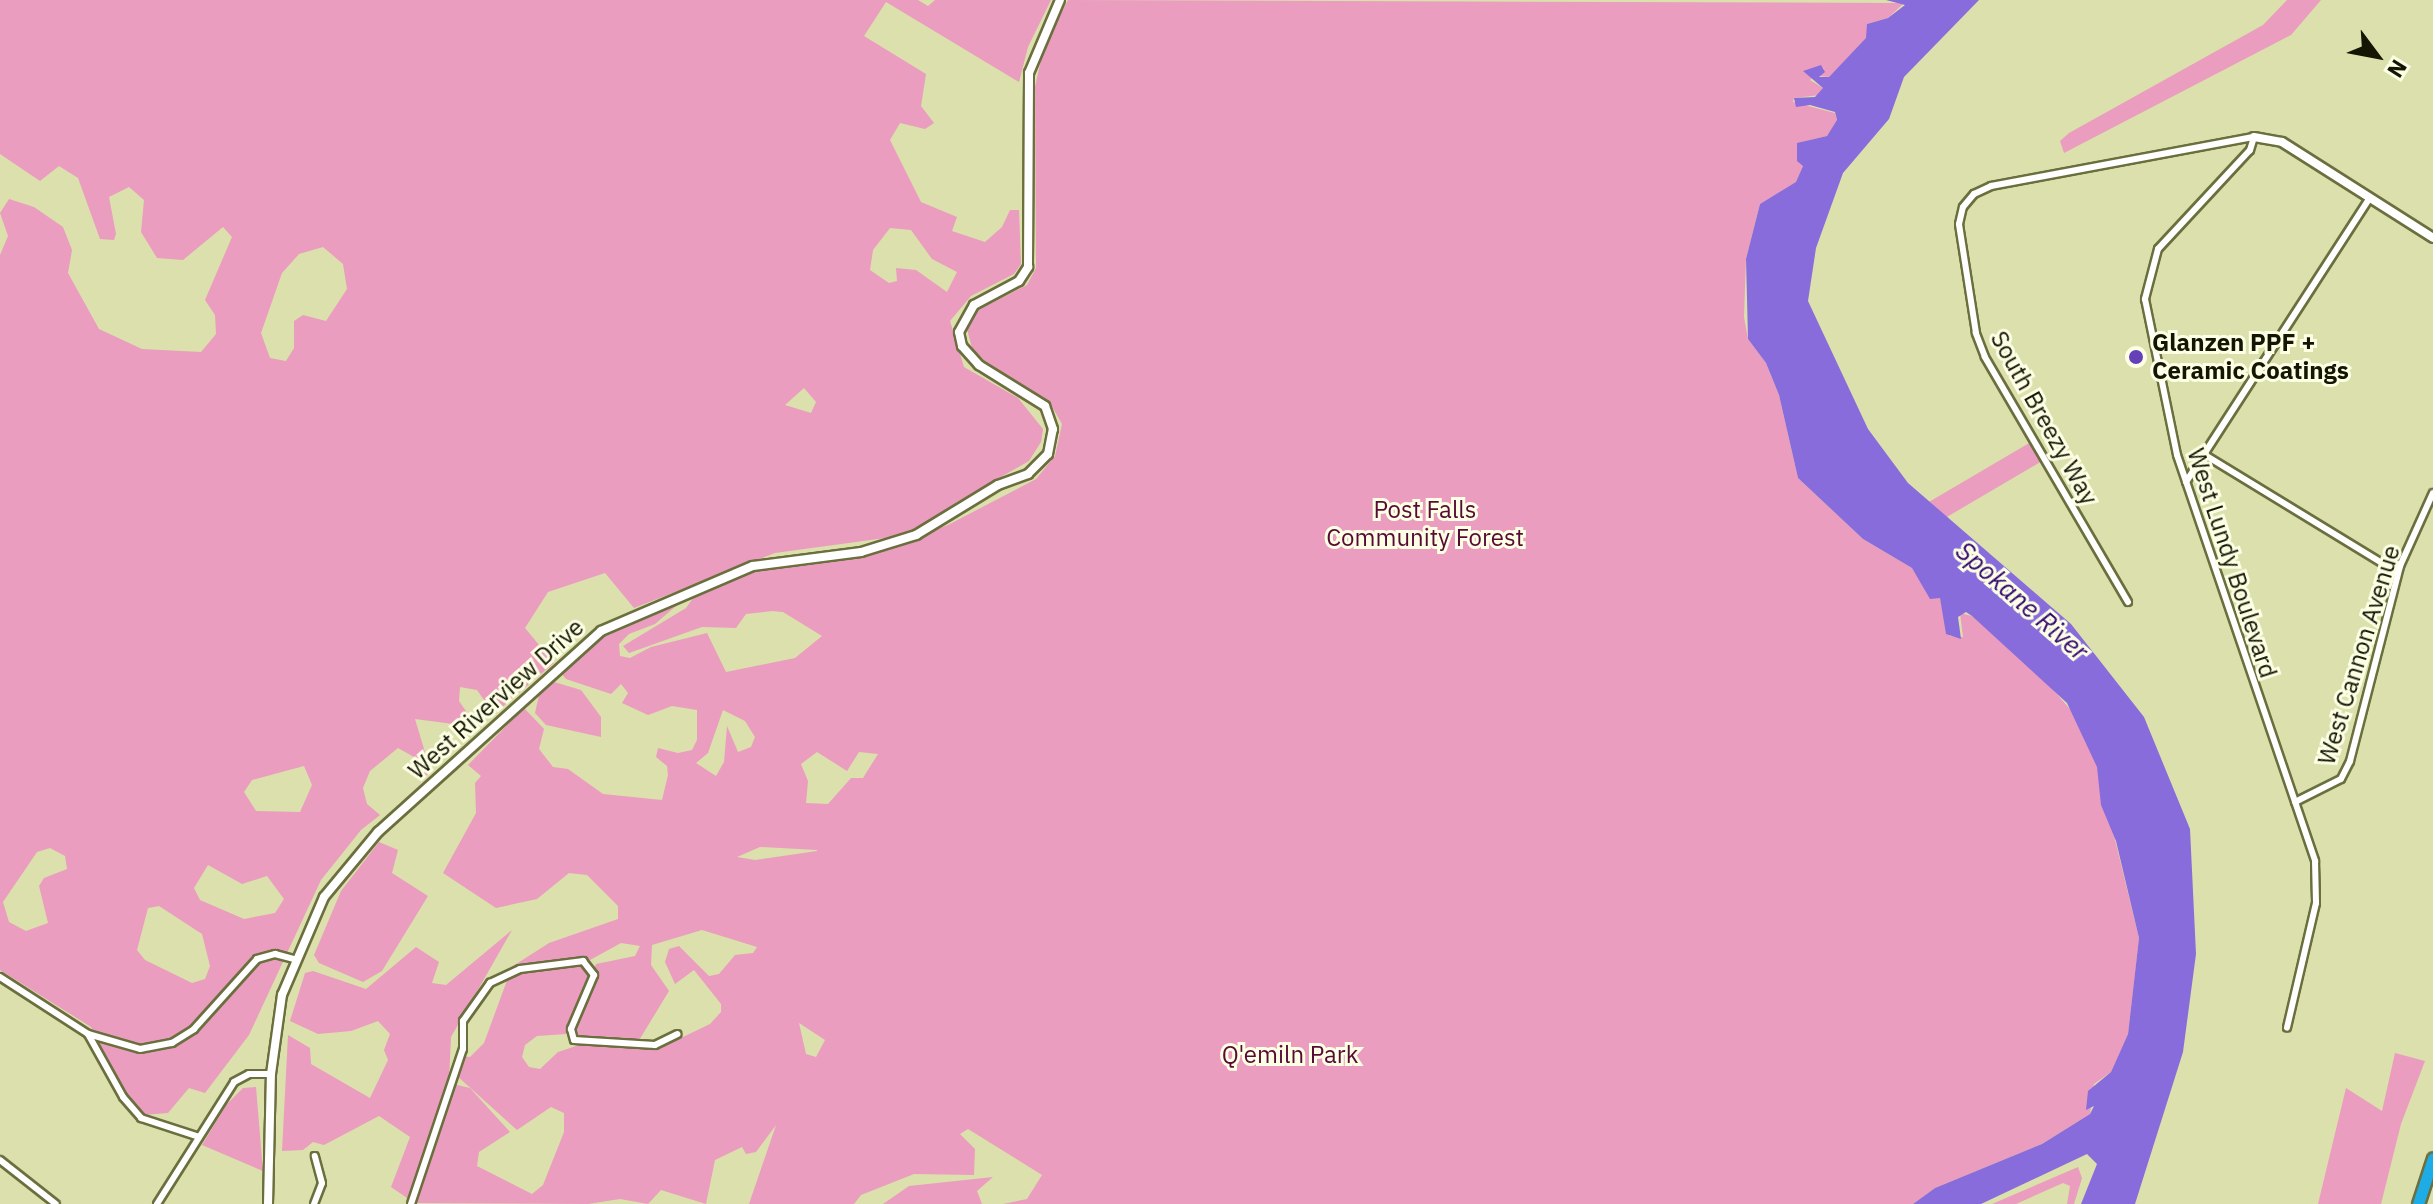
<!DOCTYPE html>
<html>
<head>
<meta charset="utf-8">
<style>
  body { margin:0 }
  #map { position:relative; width:2433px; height:1204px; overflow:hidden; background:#dbe0ac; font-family:"IBM Plex Sans",sans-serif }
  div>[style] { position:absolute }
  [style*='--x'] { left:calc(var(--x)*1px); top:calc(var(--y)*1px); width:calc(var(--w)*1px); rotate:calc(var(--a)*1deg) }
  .green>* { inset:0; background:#ea9dbe }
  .water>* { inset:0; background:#886cdc }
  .roads { filter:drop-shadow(2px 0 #6b6f3e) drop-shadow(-2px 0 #6b6f3e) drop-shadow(0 2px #6b6f3e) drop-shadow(0 -2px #6b6f3e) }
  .minor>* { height:6px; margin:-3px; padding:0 3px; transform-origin:3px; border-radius:3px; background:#fff }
  .tertiary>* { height:8px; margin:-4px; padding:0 4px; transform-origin:4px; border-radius:4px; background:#fff }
  .motorway>* { height:11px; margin:-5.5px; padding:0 5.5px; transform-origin:5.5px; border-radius:5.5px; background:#1dace5 }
  .dots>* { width:22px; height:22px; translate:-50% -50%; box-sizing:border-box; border:4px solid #fcffe4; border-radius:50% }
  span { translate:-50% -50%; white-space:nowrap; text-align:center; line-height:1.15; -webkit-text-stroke:6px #fcffe4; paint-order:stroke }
  .poi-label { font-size:24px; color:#141503; font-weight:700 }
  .left { translate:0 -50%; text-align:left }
  .street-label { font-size:24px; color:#141503 }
  .park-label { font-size:24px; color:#580936 }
  .water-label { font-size:26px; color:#320570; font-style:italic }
  .north { position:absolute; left:2337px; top:16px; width:80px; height:80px; -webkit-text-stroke:6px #fcffe4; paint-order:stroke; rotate:122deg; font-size:22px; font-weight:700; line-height:32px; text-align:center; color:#141503 }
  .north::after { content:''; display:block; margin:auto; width:28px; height:36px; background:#141503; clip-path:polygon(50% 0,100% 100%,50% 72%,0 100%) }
</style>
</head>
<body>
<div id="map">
  <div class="green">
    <i style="clip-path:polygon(evenodd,0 0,918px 0,928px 6px,935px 0,1051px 0,1028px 47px,1019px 82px,886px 2px,864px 36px,926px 74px,921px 106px,934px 123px,925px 129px,900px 123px,890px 140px,921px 202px,957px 217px,952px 231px,985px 242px,1002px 227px,1010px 210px,1019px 210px,1021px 264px,1014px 274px,971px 296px,950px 321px,964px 367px,1018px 398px,1043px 429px,1041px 442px,1029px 461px,957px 502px,929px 525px,900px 536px,775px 553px,634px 608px,605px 573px,548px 592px,525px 628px,554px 663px,494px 714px,477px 690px,460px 687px,459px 701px,468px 714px,461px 725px,415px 719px,431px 772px,421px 779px,412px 774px,414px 757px,398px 748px,370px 771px,363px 788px,367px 804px,380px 815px,361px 830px,321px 880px,249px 1035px,205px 1093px,189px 1088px,168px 1113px,143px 1115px,126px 1096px,91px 1027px,0 970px,0 255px,8px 236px,0 213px,9px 199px,34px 207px,63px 227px,72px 250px,68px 273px,99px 329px,142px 349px,201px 352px,216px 334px,215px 315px,205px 300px,232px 237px,223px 227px,183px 260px,157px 258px,141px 232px,144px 200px,129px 187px,109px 197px,116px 234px,114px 240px,100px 239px,78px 178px,59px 166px,40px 181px,0 154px,0 0,890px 228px,911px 230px,932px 259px,957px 272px,947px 292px,916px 270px,896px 268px,897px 281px,889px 283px,870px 270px,873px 250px,890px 228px,0 0,323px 247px,343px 264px,347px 289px,326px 321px,303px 315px,294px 321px,294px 348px,286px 361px,270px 358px,261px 333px,282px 273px,299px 254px,323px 247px,0 0,804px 388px,816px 402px,811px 413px,785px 405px,804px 388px,0 0,304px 766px,312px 785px,300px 812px,256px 811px,244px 792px,252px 780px,304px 766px,0 0,50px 848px,65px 856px,67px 869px,44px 878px,39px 886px,48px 923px,26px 931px,9px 922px,3px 902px,37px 852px,50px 848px,0 0,208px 865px,242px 884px,267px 876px,284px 899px,275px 913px,244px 919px,200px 900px,194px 888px,208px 865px,0 0,159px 906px,202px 934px,210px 966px,205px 979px,192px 983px,145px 960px,137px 950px,148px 908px,159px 906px)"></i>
    <i style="clip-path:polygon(evenodd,1068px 0,1904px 3px,1888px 18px,1867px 24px,1867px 38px,1829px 77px,1818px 76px,1825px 67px,1810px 80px,1823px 88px,1820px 95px,1794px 98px,1793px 102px,1835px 113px,1837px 121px,1827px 136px,1802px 142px,1803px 166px,1796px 183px,1760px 204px,1746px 259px,1744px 317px,1748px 339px,1766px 363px,1779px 395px,1798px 478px,1863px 539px,1912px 568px,1932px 597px,1940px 598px,1950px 636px,1963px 637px,1960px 613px,1972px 616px,2042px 677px,2076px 716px,2097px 766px,2139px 938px,2128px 1034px,2111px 1072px,2094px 1084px,2090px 1114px,2042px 1144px,1935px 1188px,1913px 1204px,1003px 1204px,1027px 1199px,1042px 1175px,968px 1129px,960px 1134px,975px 1149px,974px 1175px,914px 1174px,861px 1195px,854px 1204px,749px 1204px,776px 1125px,756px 1152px,746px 1154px,742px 1147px,715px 1160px,706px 1204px,661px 1190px,648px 1204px,620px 1199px,588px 1204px,415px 1203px,453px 1084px,470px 1088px,510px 1132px,479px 1152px,477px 1166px,532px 1194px,543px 1185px,564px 1132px,564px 1113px,551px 1107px,517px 1130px,456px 1075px,463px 1056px,470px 1057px,484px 1043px,509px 975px,583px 963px,590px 975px,566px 1034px,537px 1036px,525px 1045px,522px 1057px,529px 1067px,540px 1069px,558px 1052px,579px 1045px,662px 1047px,710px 1024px,721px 1012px,721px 1004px,694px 970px,675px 984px,665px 962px,669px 949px,679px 946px,709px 976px,719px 974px,735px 955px,753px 953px,757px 947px,702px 930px,652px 945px,651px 965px,669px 991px,638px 1042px,575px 1038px,572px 1029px,596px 964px,635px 956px,640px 946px,621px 943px,590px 960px,507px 970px,549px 943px,618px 919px,618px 906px,587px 875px,569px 873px,537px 899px,496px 908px,443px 873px,476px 813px,475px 783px,481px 776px,468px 765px,524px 708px,544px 729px,539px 749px,553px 767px,568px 769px,603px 794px,662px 800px,668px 775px,667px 766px,656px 757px,658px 748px,678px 753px,692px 750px,697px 740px,697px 710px,672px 706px,648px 715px,622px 703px,628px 693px,621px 684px,611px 694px,566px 679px,561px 673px,602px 638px,683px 600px,655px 624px,629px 634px,619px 644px,620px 656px,630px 658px,651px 647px,707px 633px,726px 672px,795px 658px,822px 636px,783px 612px,772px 611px,746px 614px,736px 628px,702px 627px,629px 653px,623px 646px,686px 608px,696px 594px,725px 580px,780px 565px,866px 556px,948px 525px,1036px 479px,1055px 456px,1062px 424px,1049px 401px,987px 363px,972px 348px,967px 329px,978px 310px,1027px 285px,1036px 268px,1035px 87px,1044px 46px,1068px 0,723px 710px,745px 721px,755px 737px,751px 747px,738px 752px,727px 726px,724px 762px,716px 776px,696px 763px,708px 753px,723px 710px,1068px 0,817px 752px,847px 771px,859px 752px,878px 754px,863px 778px,851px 778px,828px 804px,806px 803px,808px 781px,801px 764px,817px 752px,1068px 0,760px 847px,817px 850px,817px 851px,755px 860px,737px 857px,760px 847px,1068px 0,799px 1023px,825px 1040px,816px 1057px,806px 1054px,799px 1023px)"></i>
    <i style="clip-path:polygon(2287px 0,2321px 0,2291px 35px,2064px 153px,2060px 141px,2069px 133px,2263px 25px)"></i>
    <i style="clip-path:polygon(2031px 442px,2042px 461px,1940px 521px,1922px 506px)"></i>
    <i style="clip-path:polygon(554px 682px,581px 690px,601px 717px,601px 737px,546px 725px,535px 713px,540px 691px)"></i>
    <i style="clip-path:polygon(379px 842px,398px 850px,392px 873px,428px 896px,382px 971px,363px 982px,319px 963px,314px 955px,341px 891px)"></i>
    <i style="clip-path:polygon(512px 930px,451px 1037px,449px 1081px,410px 1200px,391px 1187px,410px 1137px,379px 1116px,324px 1145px,313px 1142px,303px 1150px,282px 1151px,288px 1035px,310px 1048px,311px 1064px,370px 1098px,388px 1060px,384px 1050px,390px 1034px,378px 1021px,351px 1031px,318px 1034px,290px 1021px,305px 973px,313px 971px,366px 989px,416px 947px,439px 962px,432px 983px,446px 985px)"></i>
    <i style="clip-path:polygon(2395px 1053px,2425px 1061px,2401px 1124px,2381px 1204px,2318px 1204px,2346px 1088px,2382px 1111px)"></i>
    <i style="clip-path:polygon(256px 1087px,263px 1171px,202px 1145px,226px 1105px,243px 1088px)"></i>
    <i style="clip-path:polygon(2078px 1167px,2082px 1178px,2074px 1204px,2067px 1204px,2070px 1186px,2063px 1183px,2016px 1204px,1992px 1204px)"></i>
    <i style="clip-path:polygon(993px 1177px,977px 1191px,982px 1204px,883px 1204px,909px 1186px)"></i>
  </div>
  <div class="water">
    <i style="clip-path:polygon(1886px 0,1979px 0,1904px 77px,1889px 119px,1843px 173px,1816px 248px,1808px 301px,1868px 429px,1908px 483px,2071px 624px,2144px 717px,2190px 829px,2196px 954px,2183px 1052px,2135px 1204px,2081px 1204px,2097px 1164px,2087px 1154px,1981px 1204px,1913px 1204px,1935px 1188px,2042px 1144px,2090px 1114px,2094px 1106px,2086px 1110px,2088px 1091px,2111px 1072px,2128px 1034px,2139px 938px,2116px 841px,2101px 805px,2097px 767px,2067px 703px,1972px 616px,1966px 612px,1958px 617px,1961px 639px,1946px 634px,1940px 598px,1930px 599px,1912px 568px,1863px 539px,1798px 478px,1779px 395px,1766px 363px,1748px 339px,1746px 259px,1760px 204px,1796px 182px,1803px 166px,1797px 161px,1797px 143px,1827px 136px,1837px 120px,1835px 112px,1810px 105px,1796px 107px,1794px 98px,1815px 97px,1823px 88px,1803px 71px,1821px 65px,1825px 72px,1819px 77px,1829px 77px,1866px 38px,1867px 24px,1888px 18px,1905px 5px)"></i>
  </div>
  <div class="roads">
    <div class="minor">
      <i style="--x:2205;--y:455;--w:226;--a:31.4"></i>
      <i style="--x:2186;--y:482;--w:338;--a:-57.1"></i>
      <i style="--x:2128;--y:602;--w:284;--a:-120.3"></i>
      <i style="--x:1985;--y:357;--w:26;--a:-111"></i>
      <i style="--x:1976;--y:333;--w:110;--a:-98.9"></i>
      <i style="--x:1959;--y:224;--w:17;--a:-77"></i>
      <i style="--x:1963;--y:207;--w:17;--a:-50"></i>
      <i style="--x:1974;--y:194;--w:19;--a:-25"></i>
      <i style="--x:1991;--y:186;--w:268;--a:-10.6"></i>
      <i style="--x:2254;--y:137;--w:14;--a:107"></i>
      <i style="--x:2250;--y:150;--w:135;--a:132.9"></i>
      <i style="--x:2158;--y:249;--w:52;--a:104.6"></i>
      <i style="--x:2145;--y:299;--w:159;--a:78.4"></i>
      <i style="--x:2177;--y:455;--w:429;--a:71.2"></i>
      <i style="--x:2315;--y:861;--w:42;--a:88.6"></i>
      <i style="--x:2316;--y:903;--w:128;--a:103.1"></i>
      <i style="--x:2295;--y:802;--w:51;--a:-26.6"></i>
      <i style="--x:2341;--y:779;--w:20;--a:-63"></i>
      <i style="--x:2350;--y:761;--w:201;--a:-75.6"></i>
      <i style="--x:2400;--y:566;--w:80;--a:-65.7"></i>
      <i style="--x:0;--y:977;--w:105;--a:32.9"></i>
      <i style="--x:88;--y:1034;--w:54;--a:16.1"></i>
      <i style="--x:140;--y:1049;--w:33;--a:-11"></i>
      <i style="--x:172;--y:1043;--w:26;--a:-32"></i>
      <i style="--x:194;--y:1029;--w:94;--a:-48"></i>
      <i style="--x:257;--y:959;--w:19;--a:-16"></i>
      <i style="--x:275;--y:954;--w:20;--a:15"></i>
      <i style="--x:88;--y:1034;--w:72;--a:60.9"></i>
      <i style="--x:123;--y:1097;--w:28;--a:49"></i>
      <i style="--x:141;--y:1118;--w:61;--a:18.1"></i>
      <i style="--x:0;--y:1160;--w:71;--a:38.2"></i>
      <i style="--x:157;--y:1204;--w:144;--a:-57.7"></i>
      <i style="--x:234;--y:1082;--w:17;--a:-28"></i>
      <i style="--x:249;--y:1074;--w:22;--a:0"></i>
      <i style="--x:314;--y:1204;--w:22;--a:-69"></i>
      <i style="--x:322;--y:1183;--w:28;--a:-105"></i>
      <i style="--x:411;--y:1204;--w:163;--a:-71.5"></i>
      <i style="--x:463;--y:1049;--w:28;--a:-90"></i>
      <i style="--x:463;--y:1021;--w:47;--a:-54.6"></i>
      <i style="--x:490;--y:983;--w:33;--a:-25"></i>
      <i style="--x:520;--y:969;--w:64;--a:-7.2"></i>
      <i style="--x:583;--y:961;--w:18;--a:52"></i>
      <i style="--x:594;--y:975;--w:59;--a:113.1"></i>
      <i style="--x:571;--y:1029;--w:11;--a:75"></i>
      <i style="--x:574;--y:1040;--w:81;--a:3.5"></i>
      <i style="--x:655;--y:1045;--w:25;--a:-26"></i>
    </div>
    <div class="tertiary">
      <i style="--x:2254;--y:137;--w:28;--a:10"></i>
      <i style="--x:2282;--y:142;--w:179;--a:32.4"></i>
      <i style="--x:268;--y:1204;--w:130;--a:-88.7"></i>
      <i style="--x:271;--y:1074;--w:80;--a:-82.1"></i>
      <i style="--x:282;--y:995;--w:107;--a:-66.8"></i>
      <i style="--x:324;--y:897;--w:85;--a:-50.3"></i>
      <i style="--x:378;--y:832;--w:300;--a:-42"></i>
      <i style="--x:601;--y:631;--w:165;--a:-23.2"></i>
      <i style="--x:753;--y:566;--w:109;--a:-7.4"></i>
      <i style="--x:861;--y:552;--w:58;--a:-17.2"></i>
      <i style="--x:916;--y:535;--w:96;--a:-31.4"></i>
      <i style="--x:998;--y:485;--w:32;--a:-20"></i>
      <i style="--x:1028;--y:474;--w:28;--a:-45"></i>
      <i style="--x:1048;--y:454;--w:25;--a:-79"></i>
      <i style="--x:1053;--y:429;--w:24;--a:-109"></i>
      <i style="--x:1045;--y:406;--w:78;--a:-148.2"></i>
      <i style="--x:979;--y:365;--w:25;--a:-132"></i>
      <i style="--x:962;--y:346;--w:14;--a:-102"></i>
      <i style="--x:959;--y:332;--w:31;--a:-61"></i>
      <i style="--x:974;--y:305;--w:51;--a:-28.1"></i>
      <i style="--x:1019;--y:281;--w:17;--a:-57"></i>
      <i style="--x:1028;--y:267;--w:194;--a:-89.7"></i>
      <i style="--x:1029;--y:73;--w:79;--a:-67"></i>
    </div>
    <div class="motorway">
      <i style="--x:2418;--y:1204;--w:48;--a:-71.9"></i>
    </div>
  </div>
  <div class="dots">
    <i style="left:2136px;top:357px;background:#6440b9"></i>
  </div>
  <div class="poi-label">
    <span class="left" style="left:2152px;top:357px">Glanzen PPF +<br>Ceramic Coatings</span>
  </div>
  <div class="street-label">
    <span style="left:2044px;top:418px;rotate:61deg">South Breezy Way</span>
    <span style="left:2232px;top:563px;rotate:72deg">West Lundy Boulevard</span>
    <span style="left:2359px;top:655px;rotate:-73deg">West Cannon Avenue</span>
    <span style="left:496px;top:699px;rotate:-42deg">West Riverview Drive</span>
  </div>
  <div class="park-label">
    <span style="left:1425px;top:524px">Post Falls<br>Community Forest</span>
    <span style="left:1290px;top:1055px">Q'emiln Park</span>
  </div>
  <div class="water-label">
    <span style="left:2022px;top:601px;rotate:41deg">Spokane River</span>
  </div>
  <div class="north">N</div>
</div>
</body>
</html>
